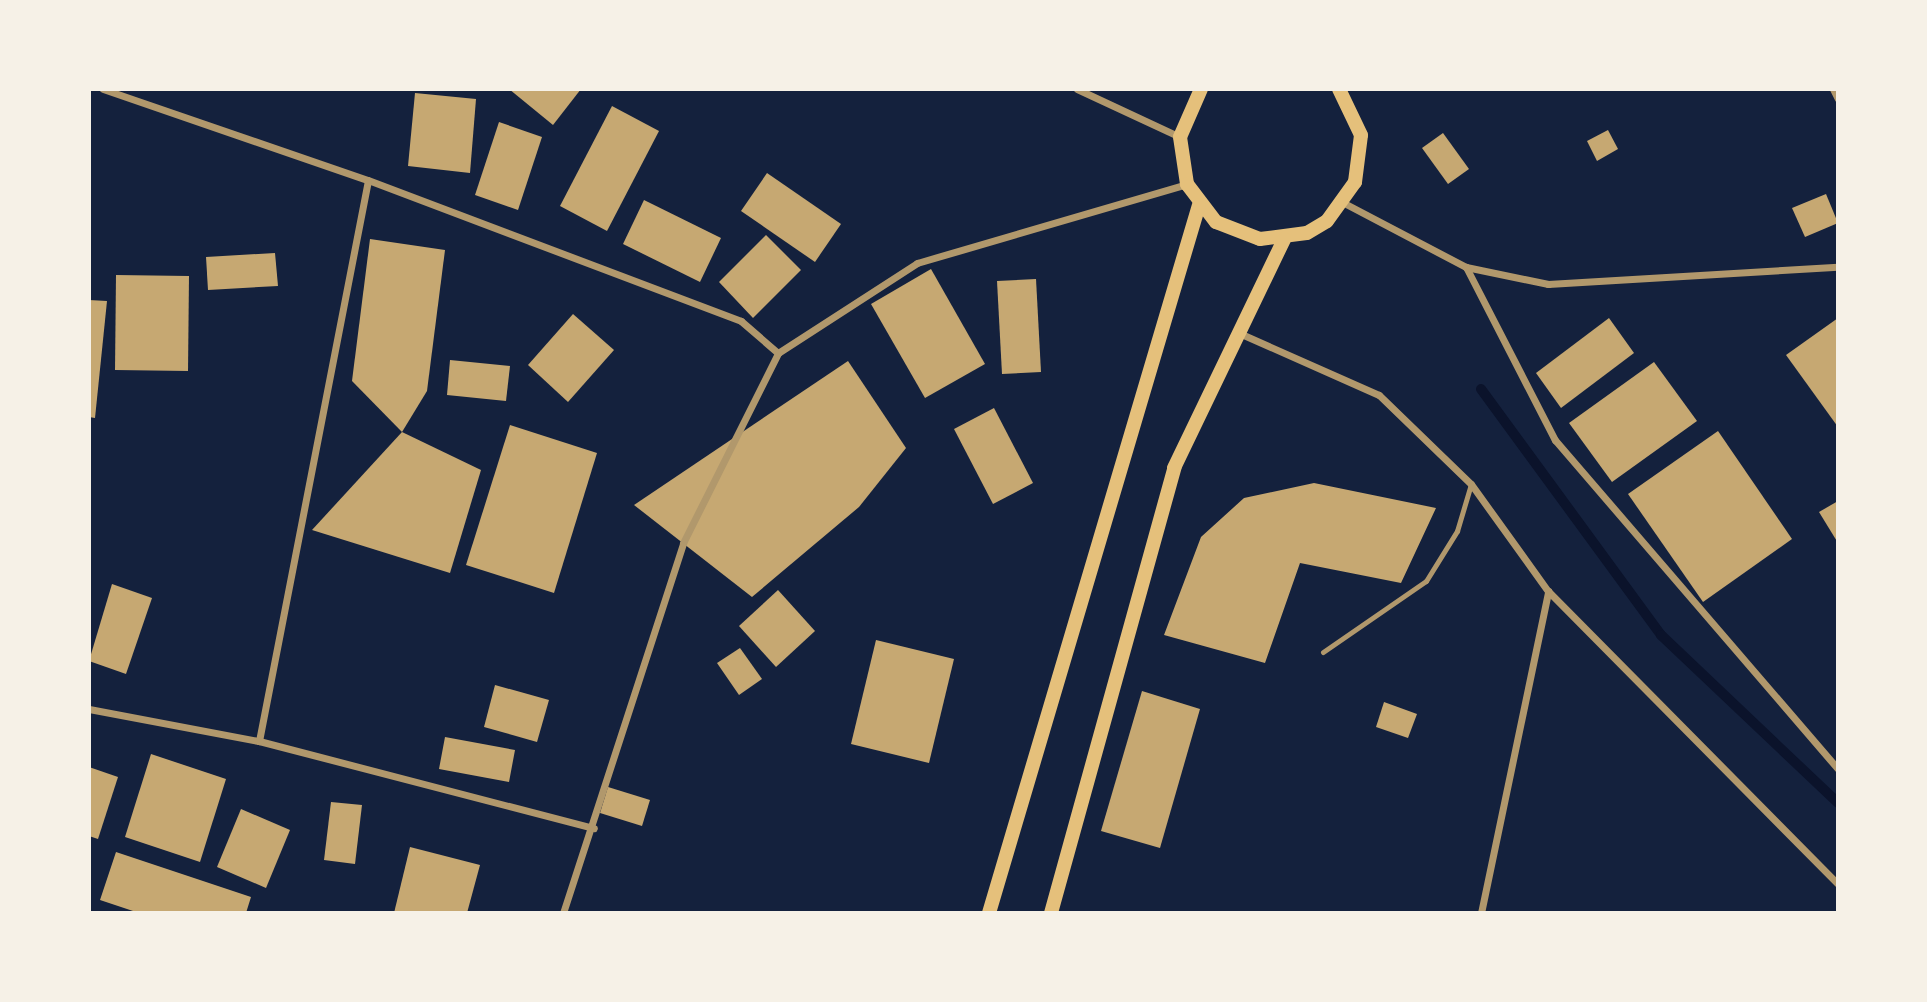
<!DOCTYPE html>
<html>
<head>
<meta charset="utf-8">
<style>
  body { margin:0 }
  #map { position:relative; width:1927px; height:1002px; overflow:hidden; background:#14213d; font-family:Overpass,sans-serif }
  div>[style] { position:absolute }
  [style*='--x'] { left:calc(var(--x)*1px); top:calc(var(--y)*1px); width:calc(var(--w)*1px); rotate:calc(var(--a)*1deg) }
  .stream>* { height:10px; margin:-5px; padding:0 5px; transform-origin:5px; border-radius:5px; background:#0b132b }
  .building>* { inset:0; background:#c6a872 }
  .service>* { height:5px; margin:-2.5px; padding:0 2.5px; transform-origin:2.5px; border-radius:2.5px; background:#b1986c }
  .minor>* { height:7px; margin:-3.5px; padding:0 3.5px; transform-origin:3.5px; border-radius:3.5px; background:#b1986c }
  .secondary>* { height:14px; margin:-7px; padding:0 7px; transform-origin:7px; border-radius:7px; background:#e5c07b }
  span { translate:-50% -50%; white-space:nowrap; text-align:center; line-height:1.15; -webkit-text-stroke:7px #f6f1e7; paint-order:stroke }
  .frame { position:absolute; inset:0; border:91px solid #f6f1e7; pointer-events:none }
</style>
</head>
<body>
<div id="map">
  <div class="stream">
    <i style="--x:1481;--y:389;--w:305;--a:53.8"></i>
    <i style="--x:1661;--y:635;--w:244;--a:43.5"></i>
  </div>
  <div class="building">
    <i style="clip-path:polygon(509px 89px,581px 89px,553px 125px)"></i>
    <i style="clip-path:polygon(415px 93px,476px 99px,470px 173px,408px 166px)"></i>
    <i style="clip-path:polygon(612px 106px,659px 131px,607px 231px,560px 206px)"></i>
    <i style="clip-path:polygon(499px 122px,542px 137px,518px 210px,475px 195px)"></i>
    <i style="clip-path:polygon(1608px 130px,1618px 149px,1597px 161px,1587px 141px)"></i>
    <i style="clip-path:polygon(1443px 133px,1469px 169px,1448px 184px,1422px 148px)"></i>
    <i style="clip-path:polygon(767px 173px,841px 224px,815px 262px,741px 211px)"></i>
    <i style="clip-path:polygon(1826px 194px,1838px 223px,1805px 237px,1792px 208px)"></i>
    <i style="clip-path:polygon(644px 200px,721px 238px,700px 282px,623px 244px)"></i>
    <i style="clip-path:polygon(766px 235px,801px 270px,753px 318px,719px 282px)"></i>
    <i style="clip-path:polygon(370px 239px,445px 250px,427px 391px,402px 432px,352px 381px)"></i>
    <i style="clip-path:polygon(275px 253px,278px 286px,208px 290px,206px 257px)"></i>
    <i style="clip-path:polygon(931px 269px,985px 364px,925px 398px,871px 304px)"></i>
    <i style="clip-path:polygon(116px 275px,189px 276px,188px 371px,115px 370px)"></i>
    <i style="clip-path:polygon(1036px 279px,1041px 372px,1002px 374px,997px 281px)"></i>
    <i style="clip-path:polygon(89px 300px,107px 301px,95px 418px,89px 417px)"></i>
    <i style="clip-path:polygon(573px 314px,614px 350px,568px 402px,528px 365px)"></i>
    <i style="clip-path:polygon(1609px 318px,1634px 353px,1561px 408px,1536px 373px)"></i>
    <i style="clip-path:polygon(1838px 318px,1838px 427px,1786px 355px)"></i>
    <i style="clip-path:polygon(450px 360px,510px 366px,506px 401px,447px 395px)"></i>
    <i style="clip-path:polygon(848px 361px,906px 448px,859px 507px,752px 597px,634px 505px)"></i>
    <i style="clip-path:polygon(1654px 362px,1697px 421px,1612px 482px,1569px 423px)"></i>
    <i style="clip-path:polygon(994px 408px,1033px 483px,993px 504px,954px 429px)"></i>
    <i style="clip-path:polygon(510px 425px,597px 453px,554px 593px,466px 565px)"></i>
    <i style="clip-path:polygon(1718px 431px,1792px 539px,1703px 602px,1628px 494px)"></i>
    <i style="clip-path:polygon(402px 432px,481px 470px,450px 573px,312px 530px)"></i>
    <i style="clip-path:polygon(1314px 483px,1436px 508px,1401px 583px,1300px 563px,1265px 663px,1164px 635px,1201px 537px,1244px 498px)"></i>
    <i style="clip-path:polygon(1838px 501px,1838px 543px,1819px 512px)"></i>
    <i style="clip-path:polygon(112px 584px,152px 598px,126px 674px,89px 661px)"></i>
    <i style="clip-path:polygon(778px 590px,815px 631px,776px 667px,739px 626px)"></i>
    <i style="clip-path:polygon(876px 640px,954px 659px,929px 763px,851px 744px)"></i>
    <i style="clip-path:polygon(740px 648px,762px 679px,739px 695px,717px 663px)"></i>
    <i style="clip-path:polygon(495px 685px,549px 700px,537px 742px,484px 727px)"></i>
    <i style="clip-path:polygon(1142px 691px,1200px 709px,1160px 848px,1101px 831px)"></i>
    <i style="clip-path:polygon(1384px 702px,1417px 714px,1408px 738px,1376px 727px)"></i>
    <i style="clip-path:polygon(445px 737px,515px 750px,509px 782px,439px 769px)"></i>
    <i style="clip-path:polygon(151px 754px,226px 779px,200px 862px,125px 837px)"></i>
    <i style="clip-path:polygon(89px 767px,118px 777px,98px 839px,89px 836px)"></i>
    <i style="clip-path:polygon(608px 787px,650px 800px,642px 826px,600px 813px)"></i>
    <i style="clip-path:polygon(331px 802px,362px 805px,355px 864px,324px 860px)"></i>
    <i style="clip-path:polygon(241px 809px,290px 830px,266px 888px,217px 867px)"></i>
    <i style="clip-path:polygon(410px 847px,480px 865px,467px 913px,394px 913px)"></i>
    <i style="clip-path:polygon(116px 852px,251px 897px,246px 913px,139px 913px,100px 900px)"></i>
  </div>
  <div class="service">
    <i style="--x:1323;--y:652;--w:125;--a:-34.6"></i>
    <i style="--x:1426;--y:581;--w:59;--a:-58.2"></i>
    <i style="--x:1457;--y:531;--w:49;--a:-73.4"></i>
  </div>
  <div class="minor">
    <i style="--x:103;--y:89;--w:280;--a:19"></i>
    <i style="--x:368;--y:180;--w:399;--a:20.7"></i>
    <i style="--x:741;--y:321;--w:49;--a:40.9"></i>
    <i style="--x:1077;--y:89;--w:114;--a:25"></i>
    <i style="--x:1833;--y:89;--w:11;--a:63"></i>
    <i style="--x:1344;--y:203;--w:138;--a:27.7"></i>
    <i style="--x:1466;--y:267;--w:84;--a:11.7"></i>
    <i style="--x:1548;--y:284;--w:290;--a:-3.4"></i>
    <i style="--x:1466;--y:267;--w:195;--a:62.8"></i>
    <i style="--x:1555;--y:440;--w:434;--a:49.3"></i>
    <i style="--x:1239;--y:333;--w:153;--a:23.9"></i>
    <i style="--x:1379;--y:395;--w:128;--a:44.1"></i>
    <i style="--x:1471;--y:484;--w:132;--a:54.3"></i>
    <i style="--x:1548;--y:591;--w:412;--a:45.3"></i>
    <i style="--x:89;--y:709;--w:173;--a:10.7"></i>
    <i style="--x:259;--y:741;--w:346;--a:14.6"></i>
    <i style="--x:259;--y:741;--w:571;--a:-79"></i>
    <i style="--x:563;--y:913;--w:389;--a:-72"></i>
    <i style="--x:683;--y:543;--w:212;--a:-63.4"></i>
    <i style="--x:778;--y:353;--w:166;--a:-32.9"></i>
    <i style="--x:917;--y:263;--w:281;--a:-16.3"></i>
    <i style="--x:1481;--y:913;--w:329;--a:-78.2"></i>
  </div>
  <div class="secondary">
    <i style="--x:1201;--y:89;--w:52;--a:113.6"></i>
    <i style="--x:1180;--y:137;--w:48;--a:81.5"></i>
    <i style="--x:1187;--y:184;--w:48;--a:52.7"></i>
    <i style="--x:1216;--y:222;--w:47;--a:21.1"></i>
    <i style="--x:1260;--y:239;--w:47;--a:-7.3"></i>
    <i style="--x:1307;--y:233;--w:23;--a:-31"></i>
    <i style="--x:1327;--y:221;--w:48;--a:-54.3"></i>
    <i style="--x:1355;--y:182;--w:47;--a:-82.7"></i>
    <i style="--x:1361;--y:135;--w:51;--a:-115.6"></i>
    <i style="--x:989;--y:913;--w:738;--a:-73.48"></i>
    <i style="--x:1051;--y:913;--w:462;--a:-74.5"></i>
    <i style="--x:1174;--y:468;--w:254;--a:-64.3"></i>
  </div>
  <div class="frame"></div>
</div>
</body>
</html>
